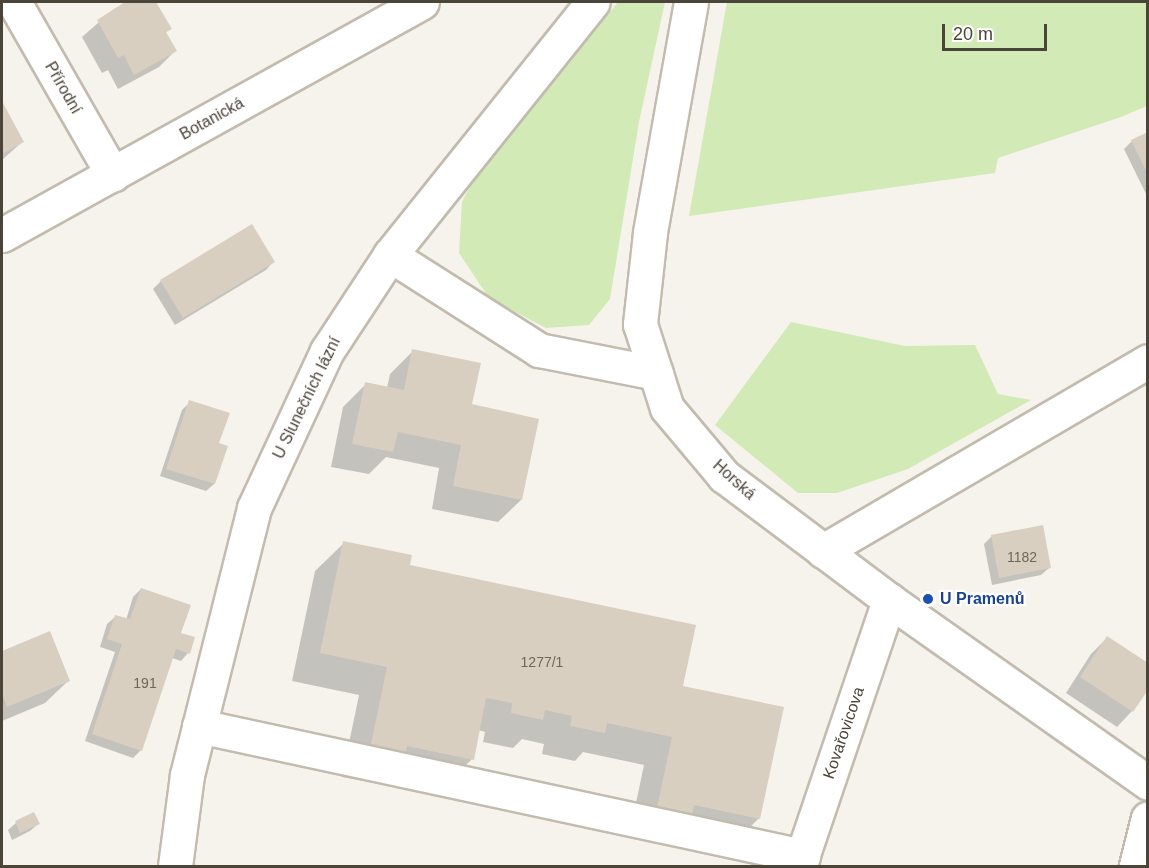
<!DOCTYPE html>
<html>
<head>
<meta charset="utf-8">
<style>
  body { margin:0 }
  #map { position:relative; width:1149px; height:868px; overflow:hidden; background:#f6f3ec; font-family:Helvetica,sans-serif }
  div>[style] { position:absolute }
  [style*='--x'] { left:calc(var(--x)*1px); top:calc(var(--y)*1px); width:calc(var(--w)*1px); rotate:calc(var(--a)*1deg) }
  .green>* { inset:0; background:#d2eab5 }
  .shadow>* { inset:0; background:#0003 }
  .building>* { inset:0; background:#d8cfc1 }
  .roads { filter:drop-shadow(2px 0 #c2bbae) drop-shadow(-2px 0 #c2bbae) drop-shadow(0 2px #c2bbae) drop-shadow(0 -2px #c2bbae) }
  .street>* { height:33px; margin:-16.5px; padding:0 16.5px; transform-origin:16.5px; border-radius:16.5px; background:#fff }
  .dots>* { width:16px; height:16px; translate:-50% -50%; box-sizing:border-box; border:3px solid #fff; border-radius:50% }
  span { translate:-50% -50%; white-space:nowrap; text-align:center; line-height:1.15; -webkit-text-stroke:4.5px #fff; paint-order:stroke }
  .number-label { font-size:14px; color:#6e675b }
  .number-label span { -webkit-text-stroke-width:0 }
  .street-label { font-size:16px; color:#4b4439 }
  .transit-label { font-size:16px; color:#164399; font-weight:700 }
  .left { translate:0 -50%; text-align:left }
  .frame { position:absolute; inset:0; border:3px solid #4b4439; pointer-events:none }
  .scale { position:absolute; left:942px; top:24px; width:105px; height:27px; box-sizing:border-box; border:3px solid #4b4439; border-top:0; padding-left:8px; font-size:18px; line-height:21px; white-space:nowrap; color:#4b4439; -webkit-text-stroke:4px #fff; paint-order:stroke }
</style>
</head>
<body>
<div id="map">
  <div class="green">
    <i style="clip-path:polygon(618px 2px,665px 2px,639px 122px,610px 299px,589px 325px,546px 328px,489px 298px,459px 253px,462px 202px,472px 182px)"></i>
    <i style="clip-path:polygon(727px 2px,1147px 2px,1147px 106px,1121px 117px,998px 158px,995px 173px,689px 216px)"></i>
    <i style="clip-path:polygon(791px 322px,905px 346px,975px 345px,998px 394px,1031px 400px,908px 469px,837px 493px,798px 493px,715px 425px)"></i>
  </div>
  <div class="shadow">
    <i style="clip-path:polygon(131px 2px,155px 2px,170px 29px,165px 33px,175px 51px,159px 67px,118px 89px,108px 70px,102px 73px,82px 37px,114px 9px)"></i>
    <i style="clip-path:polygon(2px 104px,22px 142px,2px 160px)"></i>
    <i style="clip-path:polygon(1148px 134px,1148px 198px,1124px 149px,1132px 141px)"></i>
    <i style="clip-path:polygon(273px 262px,266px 270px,175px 325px,153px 289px,161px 281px)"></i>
    <i style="clip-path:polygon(413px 351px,471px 405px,521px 500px,498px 522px,432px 509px,439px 468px,386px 457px,369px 474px,331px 467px,343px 407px,366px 384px,387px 388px,390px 374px)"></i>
    <i style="clip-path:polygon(190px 402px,217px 444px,214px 484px,206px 491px,160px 476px,182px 410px)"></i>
    <i style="clip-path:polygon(992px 536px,1049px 568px,1041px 575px,992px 585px,984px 544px)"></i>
    <i style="clip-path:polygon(344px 543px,408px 566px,682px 688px,759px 818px,731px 847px,671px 834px,662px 843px,629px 836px,644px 765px,583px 752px,575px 761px,542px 754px,544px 744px,522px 739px,513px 748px,483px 742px,485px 732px,478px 730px,472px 759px,444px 787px,383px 775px,375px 783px,342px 777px,359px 695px,292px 681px,315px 571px)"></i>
    <i style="clip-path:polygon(141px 589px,188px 653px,181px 661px,172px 658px,141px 750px,133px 758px,85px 741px,115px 652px,100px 647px,107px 624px,115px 617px,126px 620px,133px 597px)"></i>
    <i style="clip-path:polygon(49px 633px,68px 681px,45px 703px,2px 721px,2px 652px)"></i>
    <i style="clip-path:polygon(1107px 638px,1132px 711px,1117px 727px,1066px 693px,1091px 654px)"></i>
    <i style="clip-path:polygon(257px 730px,234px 753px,222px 750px,224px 744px)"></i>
    <i style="clip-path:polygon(33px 814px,38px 824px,30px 831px,12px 840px,8px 830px,16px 823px)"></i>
  </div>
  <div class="building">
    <i style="clip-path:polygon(125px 2px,156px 2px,172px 29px,166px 32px,177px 51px,134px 75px,124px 55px,118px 58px,97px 20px)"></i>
    <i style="clip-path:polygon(2px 101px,24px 142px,2px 154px)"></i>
    <i style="clip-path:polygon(1148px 132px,1148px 175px,1131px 140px)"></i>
    <i style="clip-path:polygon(252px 224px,275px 262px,183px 318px,160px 280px)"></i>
    <i style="clip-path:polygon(412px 349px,481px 363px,472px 404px,539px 419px,522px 500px,453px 486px,461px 445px,398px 432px,393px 452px,352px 444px,365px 382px,404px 390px)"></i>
    <i style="clip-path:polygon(189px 400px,230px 413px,219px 443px,228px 446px,215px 484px,166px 469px)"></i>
    <i style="clip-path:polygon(1043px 525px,1051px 568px,999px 578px,991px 535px)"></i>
    <i style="clip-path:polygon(343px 541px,412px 555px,410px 565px,696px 625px,683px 686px,784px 707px,760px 819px,694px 805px,692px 815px,657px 808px,672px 737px,607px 723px,605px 733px,570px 726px,572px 716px,545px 710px,543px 720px,511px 713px,512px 703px,486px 698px,474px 760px,407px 746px,405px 756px,370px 749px,387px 667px,320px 653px)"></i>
    <i style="clip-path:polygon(141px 588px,191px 605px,181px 633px,195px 637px,190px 654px,176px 649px,142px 751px,92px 734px,122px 644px,107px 639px,115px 615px,130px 619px)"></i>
    <i style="clip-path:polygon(50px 631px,70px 681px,7px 707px,2px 693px,2px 651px)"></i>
    <i style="clip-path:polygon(1107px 636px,1148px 663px,1148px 690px,1133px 712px,1080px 677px)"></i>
    <i style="clip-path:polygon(34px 812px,40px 824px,20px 833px,15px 821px)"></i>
  </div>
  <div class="roads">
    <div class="street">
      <i style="--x:14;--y:2;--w:199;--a:60.2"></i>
      <i style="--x:691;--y:2;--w:235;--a:100.1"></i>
      <i style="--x:650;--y:233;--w:92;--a:96.3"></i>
      <i style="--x:640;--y:324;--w:88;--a:72.2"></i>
      <i style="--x:667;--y:408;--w:89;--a:50"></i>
      <i style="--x:724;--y:476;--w:206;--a:36.9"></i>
      <i style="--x:889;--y:600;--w:317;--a:35.2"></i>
      <i style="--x:2;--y:235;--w:480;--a:-29"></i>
      <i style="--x:390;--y:255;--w:177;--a:32.5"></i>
      <i style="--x:539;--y:350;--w:119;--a:11.1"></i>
      <i style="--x:823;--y:551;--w:376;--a:-30.3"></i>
      <i style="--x:199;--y:726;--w:618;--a:12.15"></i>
      <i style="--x:175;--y:866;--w:92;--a:-82.5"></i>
      <i style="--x:187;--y:775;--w:275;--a:-75.9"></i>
      <i style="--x:254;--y:508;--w:173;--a:-65.1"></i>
      <i style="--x:327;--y:351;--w:115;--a:-56.7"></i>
      <i style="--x:390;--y:255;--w:324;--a:-51.3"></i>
      <i style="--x:799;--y:866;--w:281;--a:-71.3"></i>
      <i style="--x:1136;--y:866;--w:49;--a:-76"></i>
    </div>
  </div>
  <div class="dots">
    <i style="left:928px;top:599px;background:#1a4fb4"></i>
  </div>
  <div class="number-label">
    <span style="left:1022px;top:557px">1182</span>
    <span style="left:542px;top:662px">1277/1</span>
    <span style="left:145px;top:683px">191</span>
  </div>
  <div class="street-label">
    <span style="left:63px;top:88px;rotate:60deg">Přírodní</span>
    <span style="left:212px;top:119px;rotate:-29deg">Botanická</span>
    <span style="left:307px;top:398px;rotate:-64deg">U Slunečních lázní</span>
    <span style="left:734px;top:480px;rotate:42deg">Horská</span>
    <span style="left:844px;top:733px;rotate:-71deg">Kovařovicova</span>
  </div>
  <div class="transit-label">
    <span class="left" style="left:940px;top:599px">U Pramenů</span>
  </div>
  <div class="frame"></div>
  <div class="scale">20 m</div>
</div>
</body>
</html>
